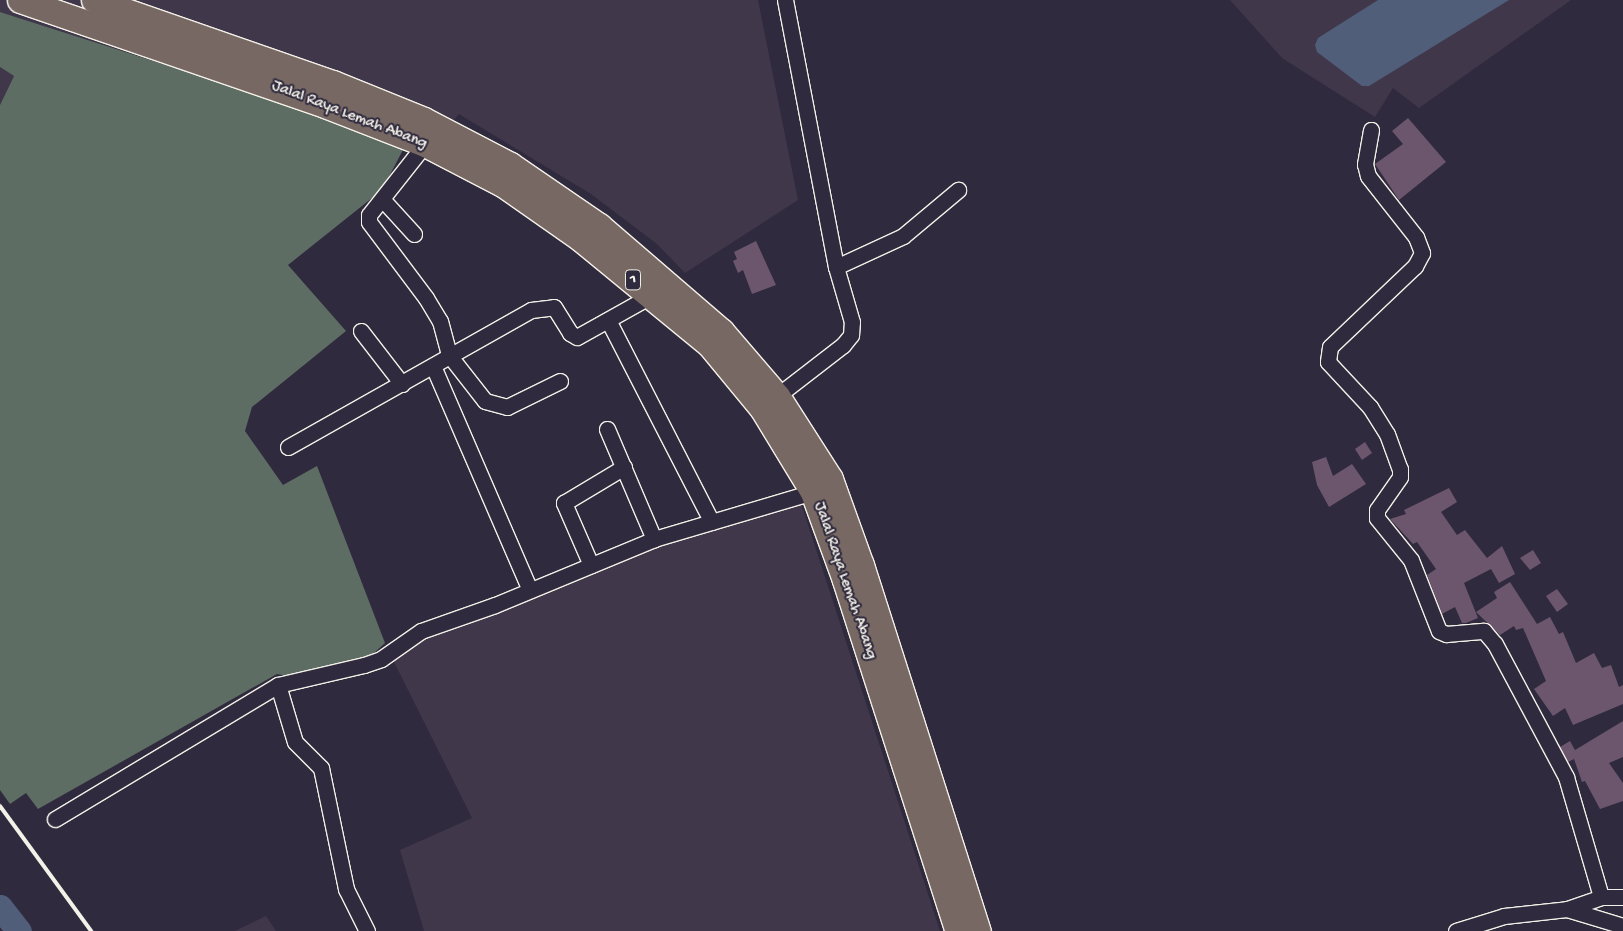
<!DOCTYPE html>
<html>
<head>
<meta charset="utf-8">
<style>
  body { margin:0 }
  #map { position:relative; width:1623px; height:931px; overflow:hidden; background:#2f2a3d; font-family:"Gochi Hand",sans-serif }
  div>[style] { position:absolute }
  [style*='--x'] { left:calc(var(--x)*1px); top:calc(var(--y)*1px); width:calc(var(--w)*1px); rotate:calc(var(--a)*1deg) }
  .built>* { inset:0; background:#41374b }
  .green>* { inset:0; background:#5e6d64 }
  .water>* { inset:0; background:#505e7a }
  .river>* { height:25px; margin:-12.5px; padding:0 12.5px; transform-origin:12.5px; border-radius:12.5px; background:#505e7a }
  .building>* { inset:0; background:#6b566d }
  .roads { filter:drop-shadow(1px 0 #f4f1e8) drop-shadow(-1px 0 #f4f1e8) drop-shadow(0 1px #f4f1e8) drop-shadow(0 -1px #f4f1e8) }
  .minor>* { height:15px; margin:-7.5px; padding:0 7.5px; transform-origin:7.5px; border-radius:7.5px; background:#2f2a3d }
  .trunk>* { height:25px; margin:-12.5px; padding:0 12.5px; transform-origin:12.5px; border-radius:12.5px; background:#776864 }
  .rail>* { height:4px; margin:-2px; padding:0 2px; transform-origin:2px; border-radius:2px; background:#f4f1e8 }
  span { translate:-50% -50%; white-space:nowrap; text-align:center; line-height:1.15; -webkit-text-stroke:4px #2f2a3d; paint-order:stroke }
  .shield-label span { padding:1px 4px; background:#2f2a3d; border:1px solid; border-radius:4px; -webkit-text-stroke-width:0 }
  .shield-label { font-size:15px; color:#f4f1e8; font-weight:700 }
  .street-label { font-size:16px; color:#f4f1e8 }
</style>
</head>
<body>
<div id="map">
  <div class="built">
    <i style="clip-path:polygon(0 0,758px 0,798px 200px,685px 273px,657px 244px,591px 194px,459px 114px,423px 157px,385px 135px,0 12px)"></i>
    <i style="clip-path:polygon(1230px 0,1571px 0,1419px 108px,1393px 88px,1375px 117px,1282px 58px)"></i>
    <i style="clip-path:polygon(0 67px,14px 76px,0 105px)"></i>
    <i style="clip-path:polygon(798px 494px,940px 931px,424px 931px,400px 850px,472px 818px,391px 656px,508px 597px)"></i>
    <i style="clip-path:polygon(266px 916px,276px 931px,235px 931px)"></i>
  </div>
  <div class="green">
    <i style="clip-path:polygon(0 12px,385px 135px,405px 146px,382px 190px,288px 265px,346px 331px,252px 407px,245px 431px,283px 485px,317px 466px,385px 643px,364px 662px,298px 678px,277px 674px,38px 809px,26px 793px,10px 804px,0 790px,0 105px,14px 76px,0 67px)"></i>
  </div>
  <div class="water">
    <i style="clip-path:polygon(1378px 0,1509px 0,1369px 86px,1362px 86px,1317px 52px,1315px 45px,1318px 38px)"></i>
  </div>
  <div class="river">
    <i style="--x:0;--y:907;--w:31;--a:52"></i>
  </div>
  <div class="building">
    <i style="clip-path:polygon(1408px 118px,1446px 162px,1399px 200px,1375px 164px,1403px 144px,1392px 131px)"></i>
    <i style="clip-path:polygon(756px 241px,776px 285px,752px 294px,743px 270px,738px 273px,733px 261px,737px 259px,734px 252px)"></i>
    <i style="clip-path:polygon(1365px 442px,1372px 453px,1362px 460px,1355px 449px)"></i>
    <i style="clip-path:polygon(1326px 457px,1333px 476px,1352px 464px,1366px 484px,1329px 507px,1317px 485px,1312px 462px)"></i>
    <i style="clip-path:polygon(1449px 488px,1457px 502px,1441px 512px,1457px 535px,1465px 530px,1487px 558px,1502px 546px,1515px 574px,1499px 583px,1491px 569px,1464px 583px,1478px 618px,1466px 623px,1462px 623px,1455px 607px,1442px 614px,1427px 575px,1436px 569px,1417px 542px,1413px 544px,1390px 519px,1406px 514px,1404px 510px)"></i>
    <i style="clip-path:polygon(1533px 550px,1541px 563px,1530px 570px,1520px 558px)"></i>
    <i style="clip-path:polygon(1510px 582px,1537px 624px,1550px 617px,1559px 634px,1563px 632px,1576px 663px,1594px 653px,1602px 668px,1611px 665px,1619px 687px,1623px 685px,1623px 704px,1573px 725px,1565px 708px,1553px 716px,1534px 689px,1546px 681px,1523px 628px,1516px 630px,1514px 626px,1500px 635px,1476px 612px,1497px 598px,1494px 592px)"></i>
    <i style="clip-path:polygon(1557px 589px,1568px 604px,1557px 612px,1546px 596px)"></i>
    <i style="clip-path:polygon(1623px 721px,1623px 757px,1609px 763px,1623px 783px,1623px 801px,1600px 809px,1585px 781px,1582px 782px,1574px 759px,1568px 762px,1560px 747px,1570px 741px,1575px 750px)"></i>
  </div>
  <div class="roads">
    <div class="minor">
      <i style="--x:1371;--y:130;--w:35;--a:100"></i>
      <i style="--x:1365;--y:164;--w:12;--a:76"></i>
      <i style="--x:1368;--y:176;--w:78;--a:51.8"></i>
      <i style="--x:1416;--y:237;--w:17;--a:69"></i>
      <i style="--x:1422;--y:253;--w:15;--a:118"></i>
      <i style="--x:1415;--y:266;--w:117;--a:136.4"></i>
      <i style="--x:1330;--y:347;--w:15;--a:98"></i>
      <i style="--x:1328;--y:362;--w:62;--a:47"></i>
      <i style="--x:1370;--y:407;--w:32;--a:58"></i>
      <i style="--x:1387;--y:434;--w:37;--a:70"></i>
      <i style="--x:1400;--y:469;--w:8;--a:90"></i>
      <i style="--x:1400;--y:477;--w:40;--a:124.9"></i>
      <i style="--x:1377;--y:510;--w:8;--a:90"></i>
      <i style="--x:1377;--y:518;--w:54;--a:51"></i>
      <i style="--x:1411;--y:560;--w:76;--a:68.5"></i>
      <i style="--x:1439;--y:631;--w:8;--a:23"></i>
      <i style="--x:1446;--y:634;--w:38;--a:-5"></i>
      <i style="--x:1484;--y:631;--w:17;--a:50"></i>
      <i style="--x:1495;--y:644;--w:151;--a:61.9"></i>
      <i style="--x:1566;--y:777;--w:125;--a:73.7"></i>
      <i style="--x:425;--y:144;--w:90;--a:128.3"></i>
      <i style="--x:369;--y:215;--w:7;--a:90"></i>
      <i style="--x:369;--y:222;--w:95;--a:53.1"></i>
      <i style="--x:426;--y:298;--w:27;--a:59"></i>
      <i style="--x:440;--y:321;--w:35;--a:75"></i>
      <i style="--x:449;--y:355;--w:58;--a:52"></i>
      <i style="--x:485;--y:401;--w:23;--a:15"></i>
      <i style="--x:507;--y:407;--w:59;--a:-26.1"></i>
      <i style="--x:383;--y:200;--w:46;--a:47.6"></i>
      <i style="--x:836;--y:267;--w:74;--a:-24.8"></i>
      <i style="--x:903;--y:236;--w:72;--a:-39.9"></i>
      <i style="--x:608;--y:320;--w:227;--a:62.8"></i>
      <i style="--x:361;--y:331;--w:67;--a:52.3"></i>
      <i style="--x:433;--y:366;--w:244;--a:66.6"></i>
      <i style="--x:777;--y:396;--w:83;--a:-37.7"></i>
      <i style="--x:843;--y:345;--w:13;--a:-51"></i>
      <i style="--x:851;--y:335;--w:13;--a:-86"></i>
      <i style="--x:852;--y:322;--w:57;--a:-106.2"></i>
      <i style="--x:836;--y:267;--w:272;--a:-100.8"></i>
      <i style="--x:607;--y:429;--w:120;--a:66.9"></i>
      <i style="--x:288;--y:447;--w:279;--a:-29.4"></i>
      <i style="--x:531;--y:310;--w:23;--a:-7"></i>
      <i style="--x:554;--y:307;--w:31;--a:58"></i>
      <i style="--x:570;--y:333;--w:8;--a:30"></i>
      <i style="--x:577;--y:337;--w:86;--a:-29.2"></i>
      <i style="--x:591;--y:565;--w:68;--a:-113.5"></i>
      <i style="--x:564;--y:503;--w:70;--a:-31"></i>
      <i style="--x:278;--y:685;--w:59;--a:73.4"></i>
      <i style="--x:295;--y:742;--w:37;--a:45"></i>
      <i style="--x:321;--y:768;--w:124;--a:78.3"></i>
      <i style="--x:346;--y:889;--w:47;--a:63.4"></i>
      <i style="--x:55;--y:819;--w:260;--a:-31"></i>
      <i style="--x:278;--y:685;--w:88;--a:-13.1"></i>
      <i style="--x:364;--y:665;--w:18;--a:-19"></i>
      <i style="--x:381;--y:659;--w:49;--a:-35"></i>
      <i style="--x:421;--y:631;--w:78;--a:-19.4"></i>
      <i style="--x:495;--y:605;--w:172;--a:-22.5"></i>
      <i style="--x:654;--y:539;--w:166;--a:-16.5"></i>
      <i style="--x:1567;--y:909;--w:59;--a:16.9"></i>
      <i style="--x:1456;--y:931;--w:50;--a:-17.4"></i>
      <i style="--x:1504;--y:916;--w:63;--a:-6.3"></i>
      <i style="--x:1567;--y:909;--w:36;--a:-19"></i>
      <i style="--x:1601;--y:897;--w:22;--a:0"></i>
    </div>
    <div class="trunk">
      <i style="--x:20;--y:0;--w:323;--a:19"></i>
      <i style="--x:325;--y:105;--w:107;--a:21.3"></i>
      <i style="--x:425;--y:144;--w:89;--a:27.4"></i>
      <i style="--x:504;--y:185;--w:94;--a:35"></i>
      <i style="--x:581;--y:239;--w:167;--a:39.4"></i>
      <i style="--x:710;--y:345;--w:82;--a:50.5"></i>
      <i style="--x:762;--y:408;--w:98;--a:58.7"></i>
      <i style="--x:813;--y:492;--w:94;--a:70"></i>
      <i style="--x:845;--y:580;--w:369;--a:72.2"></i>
      <i style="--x:94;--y:0;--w:253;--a:19.2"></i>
      <i style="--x:333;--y:83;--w:98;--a:22.1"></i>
      <i style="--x:424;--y:120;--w:97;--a:27.6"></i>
      <i style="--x:510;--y:165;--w:108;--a:34.4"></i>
      <i style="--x:599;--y:226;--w:161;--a:40.7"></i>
      <i style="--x:721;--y:331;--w:86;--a:49.3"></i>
      <i style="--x:777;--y:396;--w:98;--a:57.4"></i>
      <i style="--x:830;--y:479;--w:91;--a:70.2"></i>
      <i style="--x:861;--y:565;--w:384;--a:72.3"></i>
    </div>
  </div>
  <div class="rail">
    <i style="--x:0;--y:806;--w:155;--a:53.9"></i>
  </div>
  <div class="shield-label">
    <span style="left:633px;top:280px">1</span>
  </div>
  <div class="street-label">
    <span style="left:349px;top:116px;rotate:21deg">Jalal Raya Lemah Abang</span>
    <span style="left:844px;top:581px;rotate:71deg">Jalal Raya Lemah Abang</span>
  </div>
</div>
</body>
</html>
